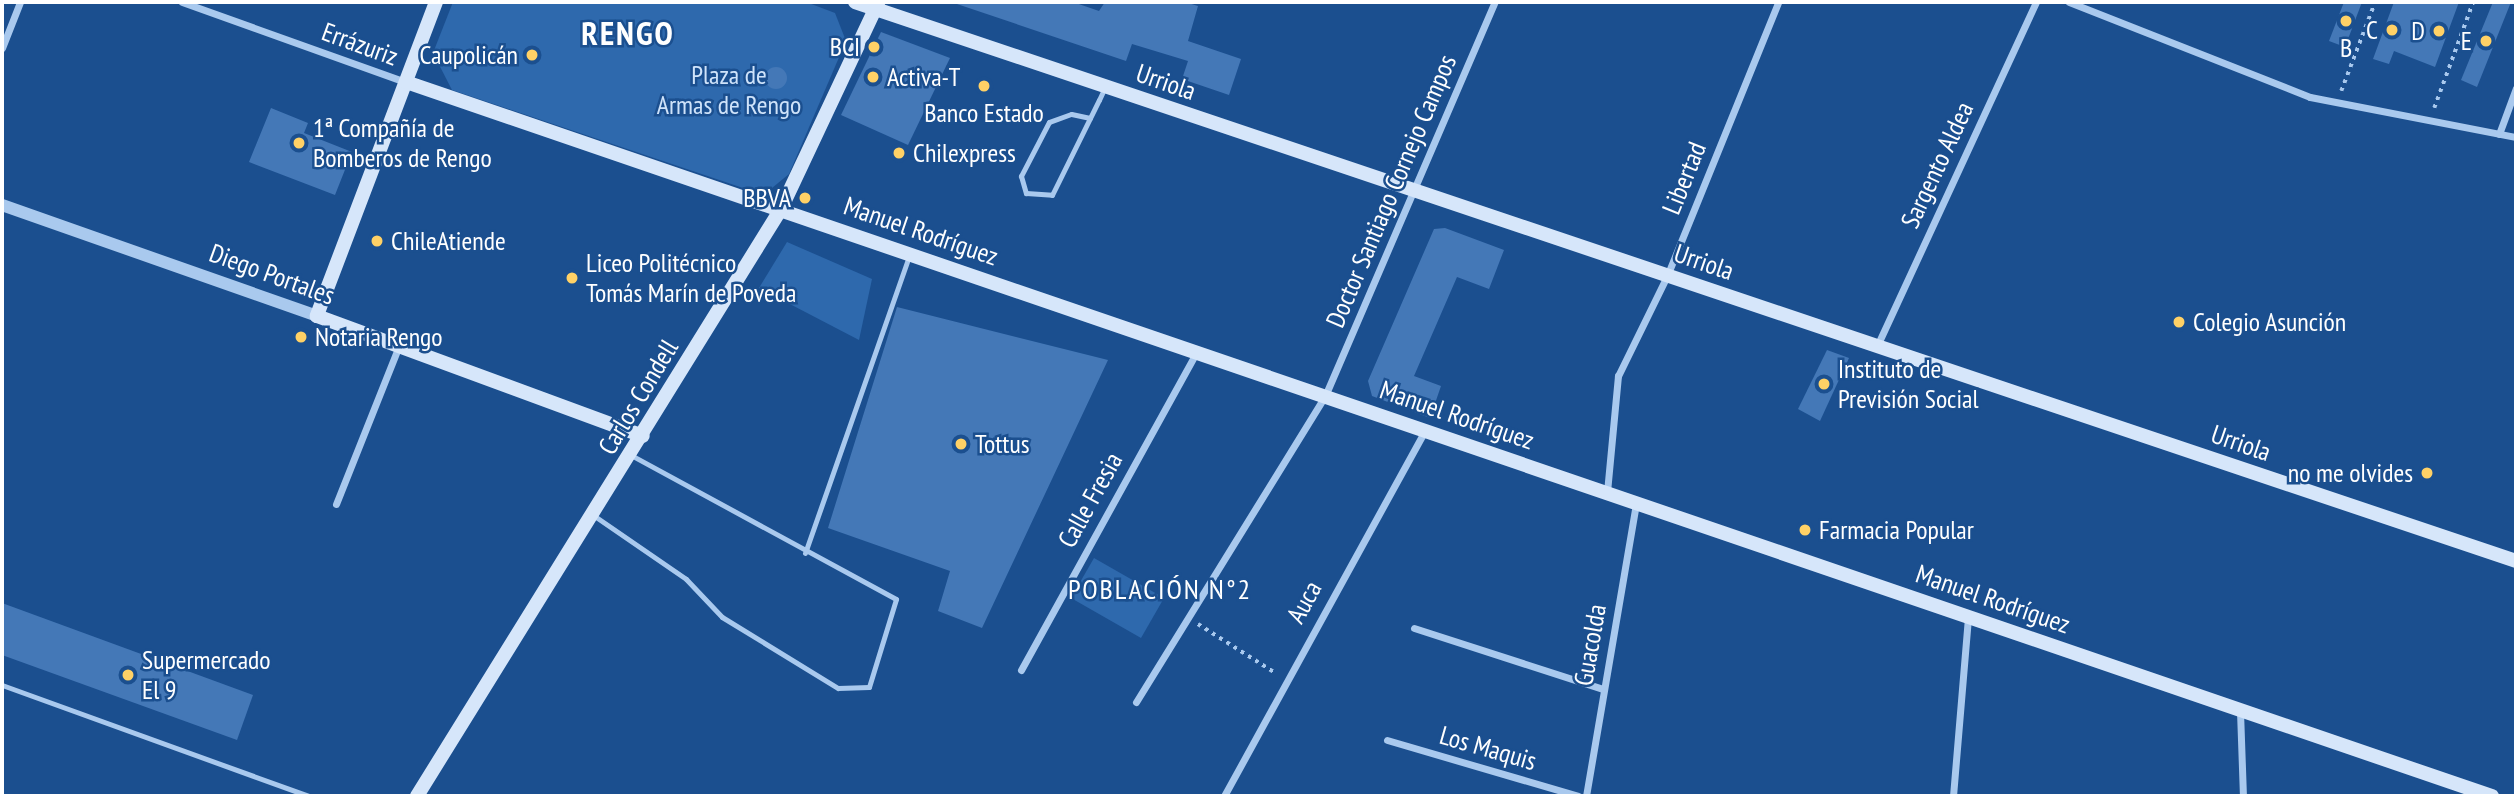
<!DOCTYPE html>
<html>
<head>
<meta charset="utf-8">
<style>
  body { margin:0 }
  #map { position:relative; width:2518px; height:798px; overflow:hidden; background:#1b4f8f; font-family:"PT Sans Narrow",sans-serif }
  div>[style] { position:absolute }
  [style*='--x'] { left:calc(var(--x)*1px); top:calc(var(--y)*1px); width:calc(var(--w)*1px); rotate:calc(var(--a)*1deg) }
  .green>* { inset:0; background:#2e69ad }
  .building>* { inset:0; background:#4478b7 }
  .round { border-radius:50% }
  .path>* { height:3.5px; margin-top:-1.75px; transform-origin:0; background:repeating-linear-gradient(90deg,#a9c9ee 0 3.5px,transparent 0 8.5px) }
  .service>* { height:5px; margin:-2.5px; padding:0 2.5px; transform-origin:2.5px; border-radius:2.5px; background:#a9c9ee }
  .minor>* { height:7px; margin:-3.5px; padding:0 3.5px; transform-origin:3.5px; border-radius:3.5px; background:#a9c9ee }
  .tertiary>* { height:12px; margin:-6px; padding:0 6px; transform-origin:6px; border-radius:6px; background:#a9c9ee }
  .secondary>* { height:14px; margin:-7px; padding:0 7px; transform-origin:7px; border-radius:7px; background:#d6e6fa }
  .dots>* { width:19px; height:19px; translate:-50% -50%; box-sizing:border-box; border:4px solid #1b4f8f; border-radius:50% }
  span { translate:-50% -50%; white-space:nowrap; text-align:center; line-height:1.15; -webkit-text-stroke:5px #1b4f8f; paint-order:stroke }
  .poi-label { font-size:26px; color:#fff }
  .right { translate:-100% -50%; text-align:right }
  .left { translate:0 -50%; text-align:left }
  .street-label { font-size:26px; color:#fff }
  .park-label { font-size:26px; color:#cfe3fa }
  .neighbourhood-label { font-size:28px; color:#fff; letter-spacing:2px }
  .district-label { font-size:33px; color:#fff; font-weight:700; letter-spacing:2px }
  .frame { position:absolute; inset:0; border:4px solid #fff; pointer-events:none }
</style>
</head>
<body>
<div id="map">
  <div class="green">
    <i style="clip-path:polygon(453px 2px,806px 2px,835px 13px,846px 41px,789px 174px,772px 188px,749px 190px,452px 90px,433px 53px)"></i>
    <i style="clip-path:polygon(787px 242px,872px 279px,859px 340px,759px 288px)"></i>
    <i style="clip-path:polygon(1094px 558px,1164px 598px,1141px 638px,1071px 598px)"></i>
  </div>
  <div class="building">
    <i style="clip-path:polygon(951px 2px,1073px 2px,1099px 11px,1105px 2px,1185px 2px,1198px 6px,1188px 41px,1241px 59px,1229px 95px,1182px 79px,1188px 61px,1132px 44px,1126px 61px)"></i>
    <i style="clip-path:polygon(2344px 2px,2362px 2px,2345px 47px,2329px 41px)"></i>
    <i style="clip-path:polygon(2394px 2px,2459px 2px,2435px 67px,2394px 51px,2389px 64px,2373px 59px)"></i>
    <i style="clip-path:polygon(2493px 2px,2511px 2px,2477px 87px,2461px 80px)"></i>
    <i style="clip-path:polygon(881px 32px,950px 58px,908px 145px,841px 115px)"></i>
    <i class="round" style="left:765px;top:67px;width:22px;height:22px"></i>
    <i style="clip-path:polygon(271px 108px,308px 123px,304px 133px,352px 152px,335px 195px,249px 162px)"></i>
    <i style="clip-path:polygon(1445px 228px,1504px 250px,1489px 289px,1457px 277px,1414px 376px,1441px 386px,1430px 418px,1372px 396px,1368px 381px,1434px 229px)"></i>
    <i style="clip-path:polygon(897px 307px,1108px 360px,982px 628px,938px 611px,950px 571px,828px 528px)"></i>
    <i style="clip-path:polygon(1827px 350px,1849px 358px,1820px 421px,1798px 409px)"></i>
    <i style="clip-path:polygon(2px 603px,253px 695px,237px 740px,2px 655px)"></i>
  </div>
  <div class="path">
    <i style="--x:2341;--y:91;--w:95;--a:-69.1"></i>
    <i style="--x:2434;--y:108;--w:113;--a:-69.8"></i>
    <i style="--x:1198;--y:624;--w:93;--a:32.3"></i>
  </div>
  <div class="service">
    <i style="--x:1090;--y:118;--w:19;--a:-168"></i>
    <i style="--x:1071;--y:114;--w:23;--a:160"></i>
    <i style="--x:1049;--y:122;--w:61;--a:117.4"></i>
    <i style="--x:1021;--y:176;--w:18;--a:74"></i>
    <i style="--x:1026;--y:193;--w:26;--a:4"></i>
    <i style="--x:1052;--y:195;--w:106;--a:-63.7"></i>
    <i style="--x:1099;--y:100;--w:14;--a:-65"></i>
    <i style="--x:593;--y:515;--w:113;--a:34.5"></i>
    <i style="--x:686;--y:579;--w:52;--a:46.5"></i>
    <i style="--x:722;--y:617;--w:136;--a:31.5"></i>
    <i style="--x:838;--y:688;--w:31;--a:-2"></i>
    <i style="--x:869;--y:687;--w:92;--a:-72.9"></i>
    <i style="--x:896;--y:599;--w:302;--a:-151.5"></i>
    <i style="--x:805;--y:553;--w:315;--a:-70.7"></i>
    <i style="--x:2;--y:685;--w:326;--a:19.9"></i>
  </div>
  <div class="minor">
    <i style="--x:182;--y:2;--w:237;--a:19.7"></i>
    <i style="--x:2069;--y:2;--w:259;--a:21.5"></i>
    <i style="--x:2310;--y:97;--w:210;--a:11"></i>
    <i style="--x:2;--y:48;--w:49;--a:-68.6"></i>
    <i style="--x:2499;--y:134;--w:49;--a:-69.7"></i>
    <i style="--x:1877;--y:346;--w:379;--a:-65.2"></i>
    <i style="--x:1607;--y:492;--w:117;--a:-84.6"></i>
    <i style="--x:1618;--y:376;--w:111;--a:-63.9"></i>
    <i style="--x:1667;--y:276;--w:296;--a:-67.9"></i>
    <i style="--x:336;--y:504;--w:170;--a:-68.3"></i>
    <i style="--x:1414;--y:628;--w:199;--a:17.9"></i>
    <i style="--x:1021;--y:670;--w:364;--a:-61.1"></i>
    <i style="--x:1136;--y:702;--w:360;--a:-58.3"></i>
    <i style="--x:1325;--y:396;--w:429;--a:-66.7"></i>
    <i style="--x:2240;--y:711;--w:85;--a:88"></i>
    <i style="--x:1387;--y:740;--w:199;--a:16.3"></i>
    <i style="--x:1224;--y:796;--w:418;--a:-61.2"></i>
    <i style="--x:1586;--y:796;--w:297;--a:-80.3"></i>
    <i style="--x:1953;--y:796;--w:180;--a:-85.2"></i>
  </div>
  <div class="tertiary">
    <i style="--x:2;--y:205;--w:334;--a:19.4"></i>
  </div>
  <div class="secondary">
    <i style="--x:436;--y:2;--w:336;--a:110.8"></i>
    <i style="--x:317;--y:316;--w:347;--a:20.2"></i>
    <i style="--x:855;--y:2;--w:1753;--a:18.6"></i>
    <i style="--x:406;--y:82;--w:2205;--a:18.9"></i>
    <i style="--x:417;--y:796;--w:691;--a:-58.2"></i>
    <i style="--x:781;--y:209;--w:228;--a:-64.8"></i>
  </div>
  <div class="dots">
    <i style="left:2346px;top:21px;background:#ffd166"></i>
    <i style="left:2392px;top:30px;background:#ffd166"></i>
    <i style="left:2439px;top:31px;background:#ffd166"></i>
    <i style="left:2486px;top:41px;background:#ffd166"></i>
    <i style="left:874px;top:47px;background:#ffd166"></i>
    <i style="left:532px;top:55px;background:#ffd166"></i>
    <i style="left:873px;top:77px;background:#ffd166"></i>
    <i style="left:984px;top:86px;background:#ffd166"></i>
    <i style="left:299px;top:143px;background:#ffd166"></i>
    <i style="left:899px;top:153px;background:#ffd166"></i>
    <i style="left:805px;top:198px;background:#ffd166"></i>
    <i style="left:377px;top:241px;background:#ffd166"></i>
    <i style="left:572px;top:278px;background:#ffd166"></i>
    <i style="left:2179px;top:322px;background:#ffd166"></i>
    <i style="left:301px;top:337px;background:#ffd166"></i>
    <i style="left:1824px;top:384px;background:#ffd166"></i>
    <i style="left:961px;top:444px;background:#ffd166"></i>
    <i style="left:2427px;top:473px;background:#ffd166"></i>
    <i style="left:1805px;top:530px;background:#ffd166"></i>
    <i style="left:128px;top:675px;background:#ffd166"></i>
  </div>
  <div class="poi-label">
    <span class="right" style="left:2378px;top:30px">C</span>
    <span class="right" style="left:2425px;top:31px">D</span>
    <span class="right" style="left:2472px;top:41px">E</span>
    <span class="right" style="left:860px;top:47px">BCI</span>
    <span style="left:2346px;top:48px">B</span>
    <span class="right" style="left:518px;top:55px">Caupolicán</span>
    <span class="left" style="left:887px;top:77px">Activa-T</span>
    <span style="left:984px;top:113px">Banco Estado</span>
    <span class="left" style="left:313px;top:143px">1ª Compañía de<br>Bomberos de Rengo</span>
    <span class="left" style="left:913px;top:153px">Chilexpress</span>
    <span class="right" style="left:791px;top:198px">BBVA</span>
    <span class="left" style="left:391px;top:241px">ChileAtiende</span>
    <span class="left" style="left:586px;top:278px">Liceo Politécnico<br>Tomás Marín de Poveda</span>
    <span class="left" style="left:2193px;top:322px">Colegio Asunción</span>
    <span class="left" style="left:315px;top:337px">Notaria Rengo</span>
    <span class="left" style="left:1838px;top:384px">Instituto de<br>Previsión Social</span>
    <span class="left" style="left:975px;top:444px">Tottus</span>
    <span class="right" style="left:2413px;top:473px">no me olvides</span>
    <span class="left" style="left:1819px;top:530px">Farmacia Popular</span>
    <span class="left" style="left:142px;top:675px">Supermercado<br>El 9</span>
  </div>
  <div class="street-label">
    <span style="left:360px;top:44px;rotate:20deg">Errázuriz</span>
    <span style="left:1166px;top:82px;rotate:19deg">Urriola</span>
    <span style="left:1937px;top:165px;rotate:-65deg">Sargento Aldea</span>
    <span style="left:1684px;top:178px;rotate:-68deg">Libertad</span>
    <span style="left:1391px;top:191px;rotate:-67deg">Doctor Santiago Cornejo Campos</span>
    <span style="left:921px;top:231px;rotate:19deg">Manuel Rodríguez</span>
    <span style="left:1704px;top:262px;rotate:19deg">Urriola</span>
    <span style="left:272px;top:274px;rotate:20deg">Diego Portales</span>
    <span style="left:638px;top:397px;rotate:-59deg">Carlos Condell</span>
    <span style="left:1457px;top:415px;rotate:19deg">Manuel Rodríguez</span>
    <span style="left:2241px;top:443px;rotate:19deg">Urriola</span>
    <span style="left:1090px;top:500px;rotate:-61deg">Calle Fresia</span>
    <span style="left:1993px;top:599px;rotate:19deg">Manuel Rodríguez</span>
    <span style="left:1304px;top:602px;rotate:-61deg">Auca</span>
    <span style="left:1590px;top:645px;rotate:-80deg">Guacolda</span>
    <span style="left:1488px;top:748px;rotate:16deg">Los Maquis</span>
  </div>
  <div class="park-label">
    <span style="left:729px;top:90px">Plaza de<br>Armas de Rengo</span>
  </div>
  <div class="neighbourhood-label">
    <span style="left:1160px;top:589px">POBLACIÓN N°2</span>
  </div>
  <div class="district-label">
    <span style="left:628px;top:33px">RENGO</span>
  </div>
  <div class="frame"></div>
</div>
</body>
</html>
